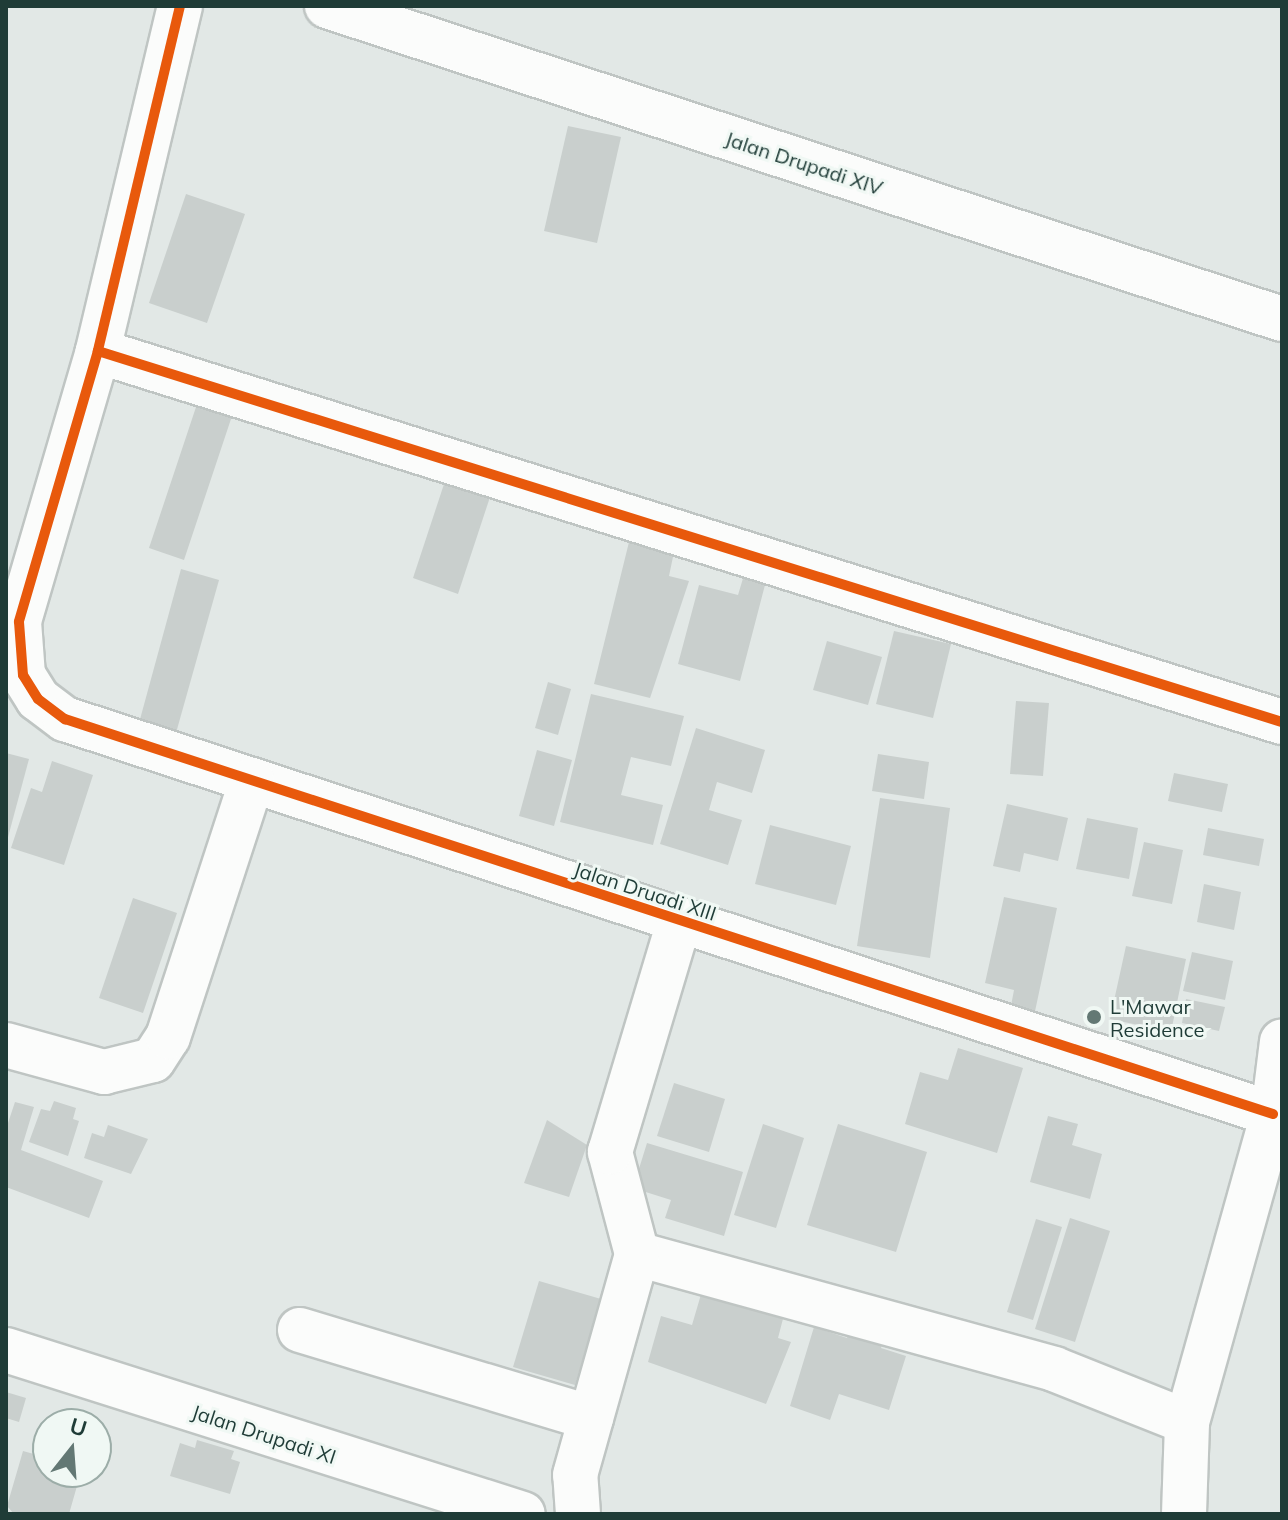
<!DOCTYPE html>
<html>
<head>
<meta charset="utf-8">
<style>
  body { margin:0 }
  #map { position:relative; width:1288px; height:1520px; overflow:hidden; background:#e2e8e6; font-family:Mulish,sans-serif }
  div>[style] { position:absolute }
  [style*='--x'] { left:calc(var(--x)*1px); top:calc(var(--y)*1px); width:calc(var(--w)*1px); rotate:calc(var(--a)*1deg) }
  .building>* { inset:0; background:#c9cfcd }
  .roads { filter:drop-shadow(2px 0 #bfc5c3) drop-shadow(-2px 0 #bfc5c3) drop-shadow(0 2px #bfc5c3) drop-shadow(0 -2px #bfc5c3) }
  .minor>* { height:44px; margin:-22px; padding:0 22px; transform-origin:22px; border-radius:22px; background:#fbfcfb }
  .cycleway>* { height:10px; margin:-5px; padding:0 5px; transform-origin:5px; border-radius:5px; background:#e8590c }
  .dots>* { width:22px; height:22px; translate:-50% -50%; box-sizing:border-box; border:4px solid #f0f8f4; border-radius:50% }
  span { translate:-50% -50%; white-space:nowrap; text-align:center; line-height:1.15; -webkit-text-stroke:6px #f0f8f4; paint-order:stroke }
  .street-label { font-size:20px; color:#1f3c37 }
  .poi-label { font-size:20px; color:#1f3c37 }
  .left { translate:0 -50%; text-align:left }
  .frame { position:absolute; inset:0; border:8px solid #1f3c37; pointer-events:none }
  .north { position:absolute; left:32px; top:1408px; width:80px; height:80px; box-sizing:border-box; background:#f0f8f4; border:2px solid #9cada8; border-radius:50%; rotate:17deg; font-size:22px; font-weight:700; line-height:32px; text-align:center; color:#1f3c37 }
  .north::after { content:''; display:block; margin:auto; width:28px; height:36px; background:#637874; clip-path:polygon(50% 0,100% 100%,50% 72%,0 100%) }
</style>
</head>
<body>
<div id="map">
  <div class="building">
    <i style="clip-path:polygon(568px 126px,621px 137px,597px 243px,544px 231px)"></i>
    <i style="clip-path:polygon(186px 194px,245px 214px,207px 323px,149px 303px)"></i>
    <i style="clip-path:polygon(200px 395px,235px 407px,184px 560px,149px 548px)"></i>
    <i style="clip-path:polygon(447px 475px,492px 491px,458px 594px,413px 578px)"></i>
    <i style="clip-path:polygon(629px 542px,674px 552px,669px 576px,689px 581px,650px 698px,594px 684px)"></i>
    <i style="clip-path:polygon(181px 569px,219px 580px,176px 733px,139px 723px)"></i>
    <i style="clip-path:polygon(744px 575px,766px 581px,740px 681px,678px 664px,699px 585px,738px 595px)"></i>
    <i style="clip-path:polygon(894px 631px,951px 644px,933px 718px,876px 704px)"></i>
    <i style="clip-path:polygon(827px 641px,882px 657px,868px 705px,813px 690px)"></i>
    <i style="clip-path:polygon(548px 682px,571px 689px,558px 735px,535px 728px)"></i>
    <i style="clip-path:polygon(591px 694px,684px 716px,671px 766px,631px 757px,621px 795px,663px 805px,653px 845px,560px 822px)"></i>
    <i style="clip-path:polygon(1016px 701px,1049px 703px,1043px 776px,1010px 774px)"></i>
    <i style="clip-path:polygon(696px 728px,765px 750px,752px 793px,717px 782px,709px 810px,742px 820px,728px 865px,660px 844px)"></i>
    <i style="clip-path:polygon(537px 750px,572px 760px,554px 826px,519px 816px)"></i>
    <i style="clip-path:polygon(6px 753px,29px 759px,7px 841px,6px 841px)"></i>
    <i style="clip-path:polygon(878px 754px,929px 762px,924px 799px,872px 791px)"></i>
    <i style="clip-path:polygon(52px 761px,93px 775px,64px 865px,11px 848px,31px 788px,42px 792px)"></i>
    <i style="clip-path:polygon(1174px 773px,1228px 784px,1222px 812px,1168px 801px)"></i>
    <i style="clip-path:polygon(880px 798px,950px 808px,930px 958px,857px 946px)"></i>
    <i style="clip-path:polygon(1007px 804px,1068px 818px,1058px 861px,1024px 853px,1020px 872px,993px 866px)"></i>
    <i style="clip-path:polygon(1087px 818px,1138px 828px,1129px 879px,1076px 869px)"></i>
    <i style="clip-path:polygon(770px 825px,851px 846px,836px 905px,755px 884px)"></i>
    <i style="clip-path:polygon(1208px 828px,1264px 839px,1259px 866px,1203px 855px)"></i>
    <i style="clip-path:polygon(1144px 842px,1183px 850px,1172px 904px,1132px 896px)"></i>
    <i style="clip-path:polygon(1204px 884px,1241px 892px,1234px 930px,1197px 922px)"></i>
    <i style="clip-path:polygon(1004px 897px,1057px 908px,1034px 1016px,1010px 1011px,1014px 990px,985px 983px)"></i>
    <i style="clip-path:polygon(133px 898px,177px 913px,143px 1013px,99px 998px)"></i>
    <i style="clip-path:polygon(1126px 946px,1186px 959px,1171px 1032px,1110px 1019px)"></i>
    <i style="clip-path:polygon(1192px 952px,1233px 961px,1225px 1000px,1183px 991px)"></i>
    <i style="clip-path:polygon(1186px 999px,1225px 1007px,1219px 1031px,1182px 1023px)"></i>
    <i style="clip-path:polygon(958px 1048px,1023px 1068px,997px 1153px,905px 1124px,920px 1072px,948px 1080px)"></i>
    <i style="clip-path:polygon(674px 1083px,725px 1099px,709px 1152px,657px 1136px)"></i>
    <i style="clip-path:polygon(54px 1101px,76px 1108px,73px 1119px,79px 1121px,68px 1156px,29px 1142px,41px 1109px,50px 1111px)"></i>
    <i style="clip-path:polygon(15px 1102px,34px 1107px,21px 1150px,103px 1181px,89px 1218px,6px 1187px,6px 1129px)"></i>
    <i style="clip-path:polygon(1048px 1116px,1078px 1124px,1072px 1145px,1102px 1154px,1090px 1199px,1030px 1182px)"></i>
    <i style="clip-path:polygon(547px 1120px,587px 1145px,569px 1197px,524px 1183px)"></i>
    <i style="clip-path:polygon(763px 1124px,804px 1138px,776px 1228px,734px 1215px)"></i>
    <i style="clip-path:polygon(838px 1124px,927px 1152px,896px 1252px,807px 1225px)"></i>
    <i style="clip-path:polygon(108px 1125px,148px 1139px,131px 1174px,84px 1158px,92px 1133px,104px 1137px)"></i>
    <i style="clip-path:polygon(647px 1143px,743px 1172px,724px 1236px,665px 1218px,671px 1200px,633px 1188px)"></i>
    <i style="clip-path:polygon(1070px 1218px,1110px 1231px,1075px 1342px,1035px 1329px)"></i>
    <i style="clip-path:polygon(1036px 1219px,1062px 1227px,1033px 1320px,1007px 1312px)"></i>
    <i style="clip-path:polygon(539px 1281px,601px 1299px,575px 1385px,513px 1367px)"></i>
    <i style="clip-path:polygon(702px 1291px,784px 1315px,778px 1338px,791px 1342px,766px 1404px,648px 1362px,661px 1316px,692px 1325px)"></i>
    <i style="clip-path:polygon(852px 1320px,886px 1331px,881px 1348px,906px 1356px,889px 1410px,839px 1394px,830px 1420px,790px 1406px,814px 1327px,847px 1338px)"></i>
    <i style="clip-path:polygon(6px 1392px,26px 1398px,19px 1422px,6px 1418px)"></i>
    <i style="clip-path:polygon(197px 1440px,234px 1451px,231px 1459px,240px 1462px,230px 1494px,170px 1476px,180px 1443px,195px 1448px)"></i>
    <i style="clip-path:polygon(23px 1451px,48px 1458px,48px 1472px,81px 1472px,69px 1514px,14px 1514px,7px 1506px)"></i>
  </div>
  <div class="roads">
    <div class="minor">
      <i style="--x:180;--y:6;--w:355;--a:103.4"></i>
      <i style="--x:98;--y:351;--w:282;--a:106.3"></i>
      <i style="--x:19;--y:622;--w:53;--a:85.7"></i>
      <i style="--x:23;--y:675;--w:28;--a:58"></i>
      <i style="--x:38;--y:699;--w:34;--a:37"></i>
      <i style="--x:65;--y:719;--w:1271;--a:18.11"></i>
      <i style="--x:327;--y:6;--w:1005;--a:18.15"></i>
      <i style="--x:98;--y:351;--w:1241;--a:17.4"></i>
      <i style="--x:6;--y:1045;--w:102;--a:15.4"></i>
      <i style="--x:104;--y:1072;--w:50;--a:-13.8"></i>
      <i style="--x:153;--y:1060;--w:27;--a:-57"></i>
      <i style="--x:168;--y:1037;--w:270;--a:-71.9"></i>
      <i style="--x:637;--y:1254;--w:433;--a:15.4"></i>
      <i style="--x:1054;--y:1369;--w:143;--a:21.7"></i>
      <i style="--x:300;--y:1330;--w:304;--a:16.8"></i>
      <i style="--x:6;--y:1350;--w:542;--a:17.6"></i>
      <i style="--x:578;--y:1514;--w:39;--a:-94"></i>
      <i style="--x:575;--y:1475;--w:230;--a:-74.3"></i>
      <i style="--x:637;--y:1254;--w:106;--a:-104.8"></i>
      <i style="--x:610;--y:1152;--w:240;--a:-73.3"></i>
      <i style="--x:1184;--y:1514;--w:92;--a:-88.1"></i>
      <i style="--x:1187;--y:1422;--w:320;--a:-74.4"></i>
      <i style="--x:1273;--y:1114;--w:73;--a:-82.9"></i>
    </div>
  </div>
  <div class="cycleway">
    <i style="--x:180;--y:6;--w:355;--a:103.4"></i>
    <i style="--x:98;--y:351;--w:282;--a:106.3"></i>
    <i style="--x:19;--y:622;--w:53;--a:85.7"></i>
    <i style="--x:23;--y:675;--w:28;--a:58"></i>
    <i style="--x:38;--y:699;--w:34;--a:37"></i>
    <i style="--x:65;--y:719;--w:1271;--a:18.11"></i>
    <i style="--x:98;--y:351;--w:1241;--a:17.4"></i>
  </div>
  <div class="dots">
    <i style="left:1094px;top:1017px;background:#637874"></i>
  </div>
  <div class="street-label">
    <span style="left:804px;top:163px;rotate:18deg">Jalan Drupadi XIV</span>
    <span style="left:645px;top:891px;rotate:18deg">Jalan Druadi XIII</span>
    <span style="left:264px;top:1434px;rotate:18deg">Jalan Drupadi XI</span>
  </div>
  <div class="poi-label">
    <span class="left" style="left:1110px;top:1018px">L'Mawar<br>Residence</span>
  </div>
  <div class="frame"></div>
  <div class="north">U</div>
</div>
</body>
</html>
